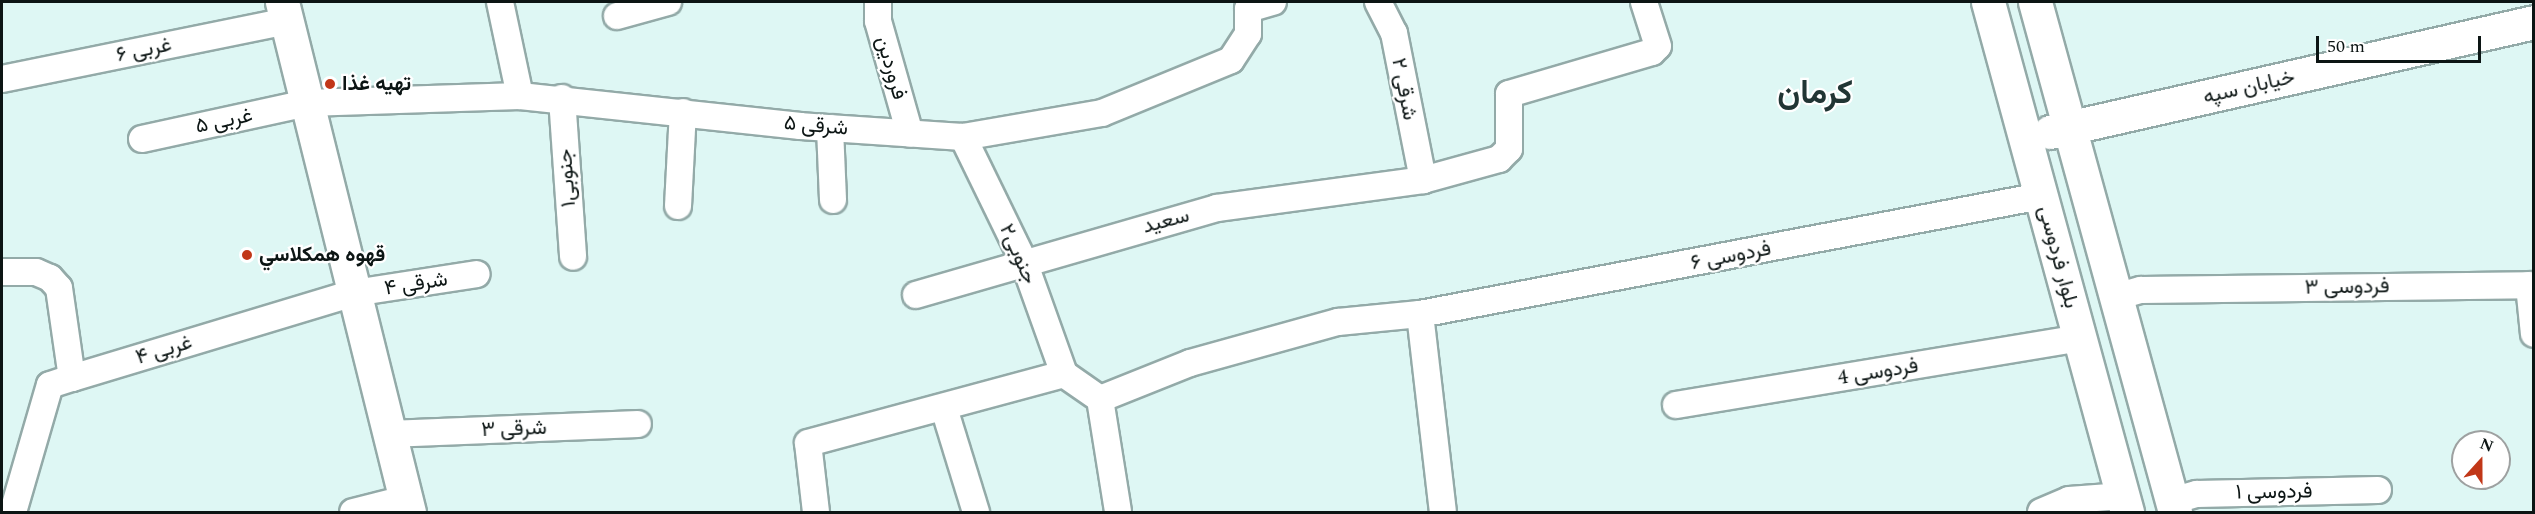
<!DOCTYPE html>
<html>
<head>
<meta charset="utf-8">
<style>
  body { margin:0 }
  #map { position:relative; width:2535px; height:514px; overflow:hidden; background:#def7f4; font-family:Spectral,Vazirmatn,serif }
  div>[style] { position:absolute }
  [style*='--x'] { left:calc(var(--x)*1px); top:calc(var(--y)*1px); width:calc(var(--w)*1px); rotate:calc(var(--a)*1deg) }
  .roads { filter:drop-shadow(2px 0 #93aaa8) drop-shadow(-2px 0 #93aaa8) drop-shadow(0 2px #93aaa8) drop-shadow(0 -2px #93aaa8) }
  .street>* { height:26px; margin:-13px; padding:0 13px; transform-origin:13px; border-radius:13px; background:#fff }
  .secondary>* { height:33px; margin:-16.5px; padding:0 16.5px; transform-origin:16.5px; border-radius:16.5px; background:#fff }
  .dots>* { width:16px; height:16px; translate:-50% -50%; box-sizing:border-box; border:3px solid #fff; border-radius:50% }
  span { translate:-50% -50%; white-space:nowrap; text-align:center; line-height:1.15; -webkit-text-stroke:4.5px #fff; paint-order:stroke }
  .street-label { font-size:21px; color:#0c1514 }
  .poi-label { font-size:21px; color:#0c1514; font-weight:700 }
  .left { translate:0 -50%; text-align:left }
  .town-label { font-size:33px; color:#213534; font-weight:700 }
  .frame { position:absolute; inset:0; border:3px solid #0c1514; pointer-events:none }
  .north { position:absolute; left:2451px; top:430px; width:60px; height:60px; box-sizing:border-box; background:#fff; border:2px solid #9ea1a1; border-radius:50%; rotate:21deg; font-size:16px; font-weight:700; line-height:24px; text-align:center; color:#0c1514 }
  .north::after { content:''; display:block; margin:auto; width:21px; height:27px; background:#c13718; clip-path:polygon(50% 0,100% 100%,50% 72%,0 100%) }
  .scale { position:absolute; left:2316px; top:36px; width:165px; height:27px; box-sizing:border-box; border:3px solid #0c1514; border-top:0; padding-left:8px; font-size:18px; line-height:21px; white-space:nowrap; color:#0c1514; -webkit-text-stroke:4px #fff; paint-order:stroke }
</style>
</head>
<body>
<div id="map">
  <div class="roads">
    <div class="street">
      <i style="--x:500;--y:2;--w:96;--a:78"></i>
      <i style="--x:878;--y:2;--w:19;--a:90"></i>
      <i style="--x:878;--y:21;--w:117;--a:74.2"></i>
      <i style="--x:1378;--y:2;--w:35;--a:63"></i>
      <i style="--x:1394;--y:33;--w:150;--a:78.8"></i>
      <i style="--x:617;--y:16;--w:53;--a:-15.4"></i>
      <i style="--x:2;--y:79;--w:290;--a:-11.5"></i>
      <i style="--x:562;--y:98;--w:159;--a:86"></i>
      <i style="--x:830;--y:128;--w:72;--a:87.6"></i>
      <i style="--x:963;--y:137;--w:139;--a:64"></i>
      <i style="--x:1024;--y:262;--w:119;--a:70.3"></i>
      <i style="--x:142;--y:139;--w:169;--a:-12.3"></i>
      <i style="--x:307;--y:103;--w:213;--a:-1.9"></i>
      <i style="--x:520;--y:96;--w:282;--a:6.1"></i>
      <i style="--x:800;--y:126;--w:163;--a:3.9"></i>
      <i style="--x:963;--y:137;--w:141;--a:-9.8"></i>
      <i style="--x:1102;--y:113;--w:139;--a:-22.3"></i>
      <i style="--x:1231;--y:60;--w:31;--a:-57"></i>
      <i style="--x:1248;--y:34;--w:25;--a:-90"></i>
      <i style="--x:1248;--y:9;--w:26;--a:-16"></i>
      <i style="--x:678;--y:206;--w:94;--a:-87"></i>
      <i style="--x:2;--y:272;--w:34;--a:0"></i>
      <i style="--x:36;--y:272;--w:15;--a:23"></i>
      <i style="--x:50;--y:278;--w:13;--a:48"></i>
      <i style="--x:59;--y:288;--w:91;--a:81.8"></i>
      <i style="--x:72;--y:378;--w:295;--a:-16.8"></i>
      <i style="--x:354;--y:293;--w:124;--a:-8.8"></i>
      <i style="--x:916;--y:295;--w:313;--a:-16.1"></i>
      <i style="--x:1217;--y:208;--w:208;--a:-7.7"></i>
      <i style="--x:1423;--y:180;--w:79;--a:-15.4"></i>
      <i style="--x:1499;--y:159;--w:14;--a:-45"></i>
      <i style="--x:1509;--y:149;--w:55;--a:-90"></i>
      <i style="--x:1509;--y:94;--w:149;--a:-16.4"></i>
      <i style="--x:1652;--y:52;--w:8;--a:-45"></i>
      <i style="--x:1658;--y:46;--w:46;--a:-107.7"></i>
      <i style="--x:2116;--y:297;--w:26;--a:-16"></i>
      <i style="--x:2141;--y:290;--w:388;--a:-0.7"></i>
      <i style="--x:2529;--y:285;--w:49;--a:84.2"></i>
      <i style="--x:1420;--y:314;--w:199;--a:83.4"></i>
      <i style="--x:1064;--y:374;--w:44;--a:34.8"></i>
      <i style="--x:1100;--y:399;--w:114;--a:80.9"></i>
      <i style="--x:1100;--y:399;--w:97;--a:-21.8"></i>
      <i style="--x:1190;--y:363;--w:154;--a:-15.5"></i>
      <i style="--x:1338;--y:322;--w:82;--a:-5.6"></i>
      <i style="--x:1420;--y:314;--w:632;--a:-10.76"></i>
      <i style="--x:1676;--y:405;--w:410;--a:-9.4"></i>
      <i style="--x:944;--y:408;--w:109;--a:72.9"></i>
      <i style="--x:389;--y:434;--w:249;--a:-2.3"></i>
      <i style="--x:2172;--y:501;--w:26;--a:-16"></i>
      <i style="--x:2197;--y:494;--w:181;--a:-1.3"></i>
      <i style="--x:13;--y:512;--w:132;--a:-73.8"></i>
      <i style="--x:50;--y:385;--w:23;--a:-18"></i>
      <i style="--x:353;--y:512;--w:54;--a:-14"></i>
      <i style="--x:816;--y:512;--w:69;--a:-96.6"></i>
      <i style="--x:808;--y:443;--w:265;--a:-15.1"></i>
      <i style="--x:2041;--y:512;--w:30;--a:-23"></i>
      <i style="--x:2069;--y:500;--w:54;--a:-4.2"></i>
    </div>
    <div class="secondary">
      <i style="--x:282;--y:2;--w:526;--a:76.02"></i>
      <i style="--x:1988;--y:2;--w:529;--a:74.75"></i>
      <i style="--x:2035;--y:2;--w:529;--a:74.65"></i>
      <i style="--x:2050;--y:132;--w:496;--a:-12.8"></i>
    </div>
  </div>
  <div class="dots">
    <i style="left:330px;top:84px;background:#c13718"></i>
    <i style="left:247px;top:255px;background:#c13718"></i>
  </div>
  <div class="street-label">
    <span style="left:144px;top:50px;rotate:-12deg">غربی ۶</span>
    <span style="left:891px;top:68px;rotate:74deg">فروردین</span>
    <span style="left:2249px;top:87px;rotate:-13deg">خیابان سپه</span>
    <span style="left:1404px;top:89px;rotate:79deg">شرقی ۲</span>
    <span style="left:224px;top:121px;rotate:-12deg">غربی ۵</span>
    <span style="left:816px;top:126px;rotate:5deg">شرقی ۵</span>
    <span style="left:567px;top:178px;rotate:-94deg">جنوبی۱</span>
    <span style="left:1166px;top:221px;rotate:-15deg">سعید</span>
    <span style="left:1018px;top:254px;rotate:66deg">جنوبی۲</span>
    <span style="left:1731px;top:256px;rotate:-11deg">فردوسی ۶</span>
    <span style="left:2058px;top:257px;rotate:75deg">بلوار فردوسی</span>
    <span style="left:416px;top:284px;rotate:-9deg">شرقی ۴</span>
    <span style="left:2347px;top:287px;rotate:-1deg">فردوسی ۳</span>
    <span style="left:164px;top:350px;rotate:-17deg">غربی ۴</span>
    <span style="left:1878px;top:372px;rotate:-9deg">فردوسی 4</span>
    <span style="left:514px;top:429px;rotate:-2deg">شرقی ۳</span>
    <span style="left:2274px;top:492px;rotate:-1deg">فردوسی ۱</span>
  </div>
  <div class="poi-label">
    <span class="left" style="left:342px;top:84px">تهیه غذا</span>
    <span class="left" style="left:259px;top:255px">قهوه همكلاسي</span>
  </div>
  <div class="town-label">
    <span style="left:1815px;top:94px">کرمان</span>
  </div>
  <div class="frame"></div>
  <div class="north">N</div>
  <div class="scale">50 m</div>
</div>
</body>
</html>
